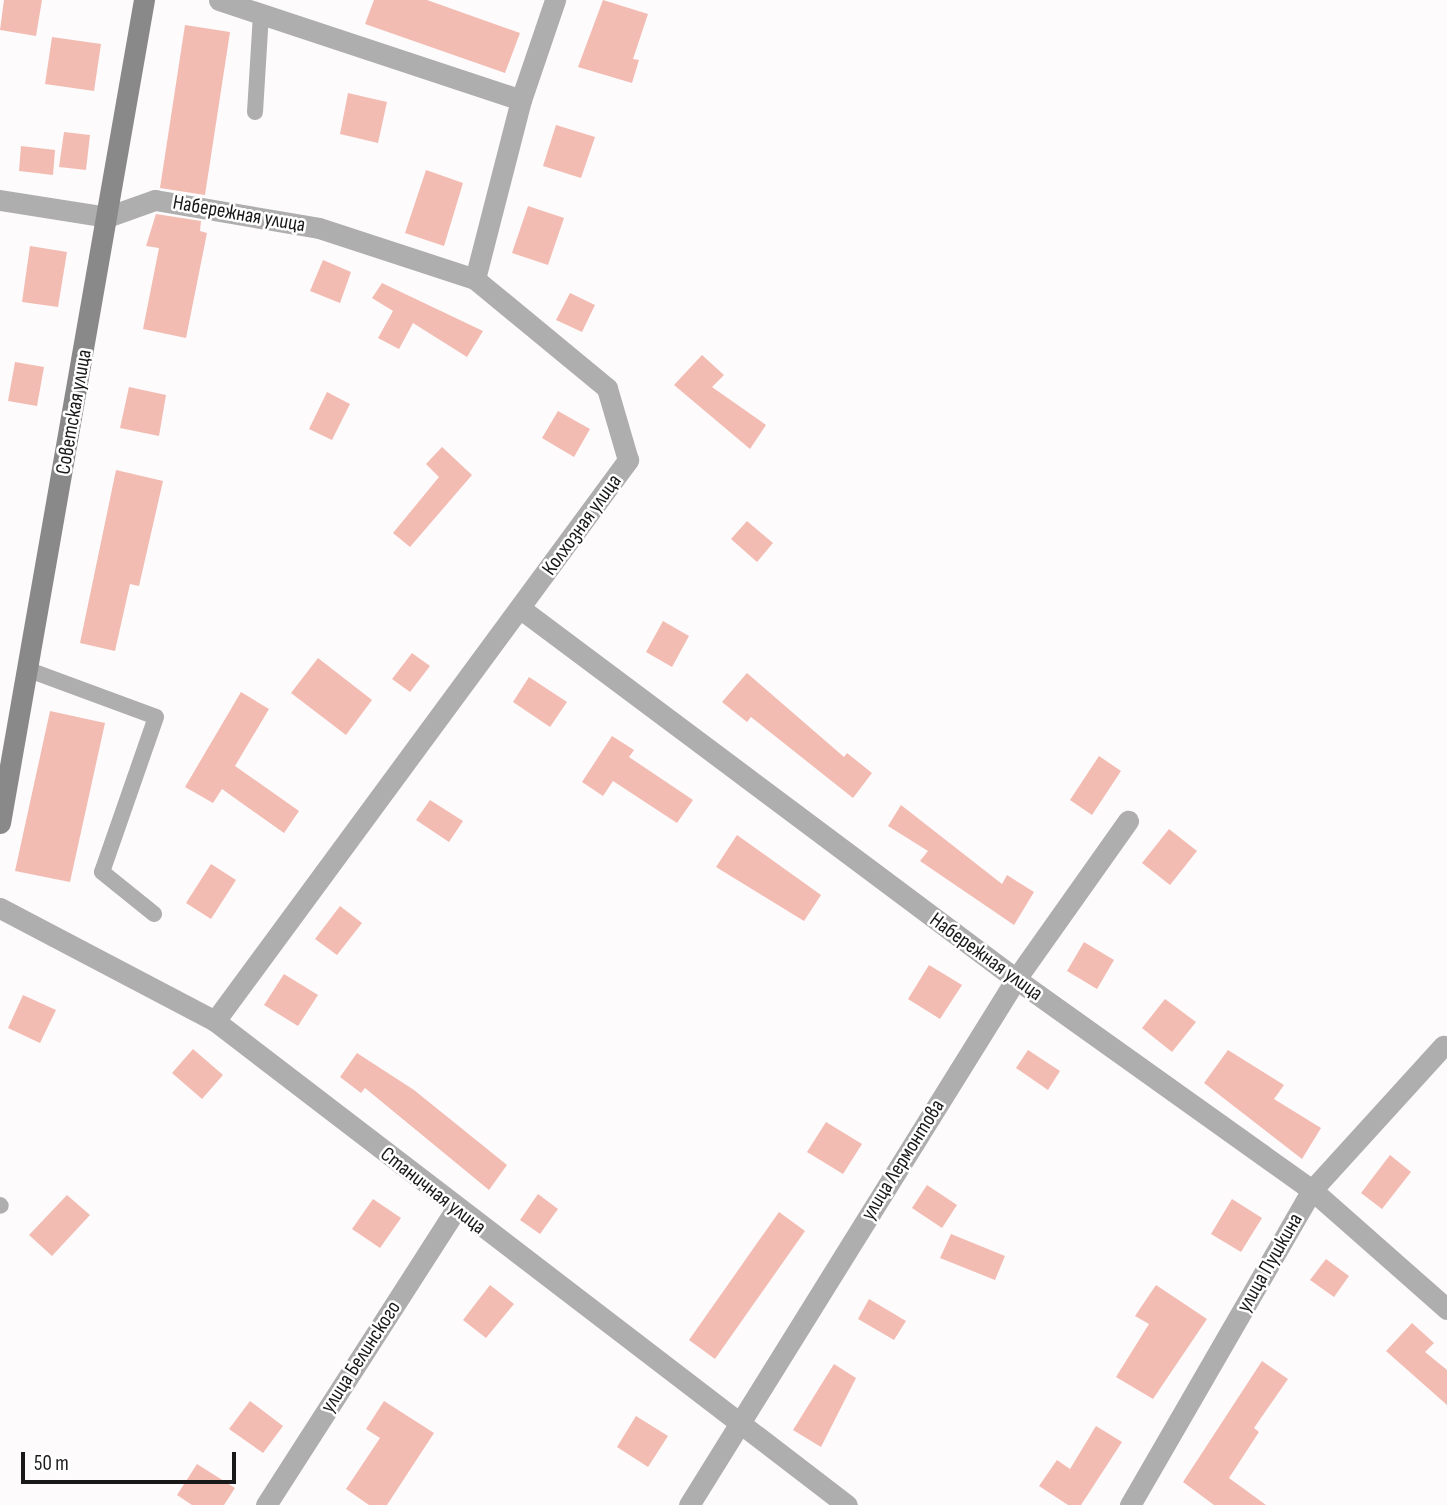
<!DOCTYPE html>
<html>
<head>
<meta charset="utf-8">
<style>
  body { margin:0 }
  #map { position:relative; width:1447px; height:1505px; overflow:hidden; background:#fefbfc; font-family:"Sofia Sans Condensed",sans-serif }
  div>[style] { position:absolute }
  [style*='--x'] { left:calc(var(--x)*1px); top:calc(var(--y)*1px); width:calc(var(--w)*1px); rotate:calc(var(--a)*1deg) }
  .building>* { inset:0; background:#f3bcb3 }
  .lane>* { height:16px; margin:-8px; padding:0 8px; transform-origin:8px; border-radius:8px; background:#afaeaf }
  .street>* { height:21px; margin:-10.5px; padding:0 10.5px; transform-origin:10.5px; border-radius:10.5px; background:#afaeaf }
  .secondary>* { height:21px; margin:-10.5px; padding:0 10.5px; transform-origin:10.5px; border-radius:10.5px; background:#8a898a }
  span { translate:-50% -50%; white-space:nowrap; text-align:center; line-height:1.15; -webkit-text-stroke:5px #fff; paint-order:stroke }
  .street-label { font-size:21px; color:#1a1919 }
  .scale { position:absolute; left:21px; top:1452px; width:215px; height:32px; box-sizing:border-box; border:4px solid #1a1919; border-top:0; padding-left:9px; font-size:21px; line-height:24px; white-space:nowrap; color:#1a1919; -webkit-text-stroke:5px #fff; paint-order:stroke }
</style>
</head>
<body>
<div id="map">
  <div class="building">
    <i style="clip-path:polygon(4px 0,42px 0,36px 36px,0 30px)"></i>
    <i style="clip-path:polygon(374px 0,427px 0,520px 33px,505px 73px,365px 24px)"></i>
    <i style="clip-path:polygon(603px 0,648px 14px,633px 59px,639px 60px,632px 83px,578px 67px)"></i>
    <i style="clip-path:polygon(185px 25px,230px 32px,205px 195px,160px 188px)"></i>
    <i style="clip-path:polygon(52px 37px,101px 44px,94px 91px,45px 84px)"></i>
    <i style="clip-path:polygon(348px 93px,387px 102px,378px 143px,340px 134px)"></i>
    <i style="clip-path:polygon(556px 125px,595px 137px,581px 178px,543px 166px)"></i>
    <i style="clip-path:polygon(64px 132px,90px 135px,86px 170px,59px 167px)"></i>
    <i style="clip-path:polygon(21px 146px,55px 150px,53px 175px,19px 171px)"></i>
    <i style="clip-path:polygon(426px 170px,463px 183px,444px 246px,405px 233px)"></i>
    <i style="clip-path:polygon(528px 206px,564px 218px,548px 265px,512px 253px)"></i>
    <i style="clip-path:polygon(156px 214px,201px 221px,200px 231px,207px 233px,186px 338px,143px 329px,159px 248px,146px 246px)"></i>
    <i style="clip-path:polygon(30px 246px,67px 252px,58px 307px,22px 302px)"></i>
    <i style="clip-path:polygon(323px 260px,351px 272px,340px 303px,310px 291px)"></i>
    <i style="clip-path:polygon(382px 283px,483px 331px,467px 357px,413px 323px,399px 349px,378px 338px,393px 311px,372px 298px)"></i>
    <i style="clip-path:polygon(570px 293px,595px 305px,582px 332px,556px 320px)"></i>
    <i style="clip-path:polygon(702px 355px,724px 375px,712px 387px,766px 425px,750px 449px,674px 385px)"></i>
    <i style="clip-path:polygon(15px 362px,44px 367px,37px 406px,8px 401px)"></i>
    <i style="clip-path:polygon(129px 387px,166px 395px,159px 436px,120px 428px)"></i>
    <i style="clip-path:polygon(327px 392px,350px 404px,332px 440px,309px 429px)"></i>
    <i style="clip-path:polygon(558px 411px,590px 429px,574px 457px,542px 438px)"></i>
    <i style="clip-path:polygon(442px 447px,472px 475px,410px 547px,393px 533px,439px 477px,426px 464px)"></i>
    <i style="clip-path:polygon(116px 470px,163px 481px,139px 586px,130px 584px,115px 651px,80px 643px)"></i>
    <i style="clip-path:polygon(747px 521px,773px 543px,757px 562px,731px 539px)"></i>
    <i style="clip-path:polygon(663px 621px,689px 636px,672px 667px,646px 652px)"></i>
    <i style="clip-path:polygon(412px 653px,430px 666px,410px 692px,392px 679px)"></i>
    <i style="clip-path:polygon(318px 658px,372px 700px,346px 735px,291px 693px)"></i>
    <i style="clip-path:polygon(747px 673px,844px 757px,847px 753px,872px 773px,853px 798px,751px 717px,747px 722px,722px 702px)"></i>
    <i style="clip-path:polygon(529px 677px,567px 702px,550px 727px,513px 702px)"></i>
    <i style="clip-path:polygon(241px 692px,269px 709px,235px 766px,299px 811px,284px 833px,222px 789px,213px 803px,185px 787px)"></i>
    <i style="clip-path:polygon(50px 711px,105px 723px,70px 882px,15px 871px)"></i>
    <i style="clip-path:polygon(612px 736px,634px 750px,629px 757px,693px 800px,677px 823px,613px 781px,603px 796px,582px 782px)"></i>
    <i style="clip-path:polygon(1099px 756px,1121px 771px,1092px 815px,1070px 800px)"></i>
    <i style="clip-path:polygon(430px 800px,463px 821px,449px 842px,416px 820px)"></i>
    <i style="clip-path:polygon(901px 805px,1002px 884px,1007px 875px,1034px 892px,1014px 925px,920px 861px,928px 851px,888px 826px)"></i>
    <i style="clip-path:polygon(1169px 829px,1197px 851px,1170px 885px,1142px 863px)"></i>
    <i style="clip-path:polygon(737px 835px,821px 895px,804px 921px,716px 867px)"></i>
    <i style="clip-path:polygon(211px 864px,236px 880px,211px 919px,186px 903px)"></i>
    <i style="clip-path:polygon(340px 906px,362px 923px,337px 955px,315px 939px)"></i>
    <i style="clip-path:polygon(1084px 942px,1114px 960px,1097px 989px,1067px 971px)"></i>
    <i style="clip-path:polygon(929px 965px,962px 985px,940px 1019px,908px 999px)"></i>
    <i style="clip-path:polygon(284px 974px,318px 995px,298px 1026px,264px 1005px)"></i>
    <i style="clip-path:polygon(23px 995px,56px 1010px,40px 1043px,8px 1028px)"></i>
    <i style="clip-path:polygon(1165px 999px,1196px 1022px,1172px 1052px,1142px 1028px)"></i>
    <i style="clip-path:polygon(193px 1049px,223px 1075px,202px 1099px,172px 1073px)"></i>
    <i style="clip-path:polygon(1028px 1050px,1060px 1071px,1048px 1090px,1016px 1068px)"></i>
    <i style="clip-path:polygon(1228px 1050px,1284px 1085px,1274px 1099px,1321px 1128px,1302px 1159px,1204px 1083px)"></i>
    <i style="clip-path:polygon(357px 1053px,414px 1090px,507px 1165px,489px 1190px,365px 1088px,361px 1093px,340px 1077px)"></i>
    <i style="clip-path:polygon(826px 1122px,862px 1144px,843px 1174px,807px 1152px)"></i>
    <i style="clip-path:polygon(1390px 1155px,1411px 1172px,1382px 1209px,1361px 1193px)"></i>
    <i style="clip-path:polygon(927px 1185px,957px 1205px,942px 1228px,912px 1208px)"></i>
    <i style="clip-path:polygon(538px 1194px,558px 1209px,540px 1234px,520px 1220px)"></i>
    <i style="clip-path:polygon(67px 1195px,90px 1215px,52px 1256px,29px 1235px)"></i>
    <i style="clip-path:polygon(373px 1199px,401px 1218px,380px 1248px,352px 1229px)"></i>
    <i style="clip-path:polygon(1232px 1199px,1262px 1218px,1241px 1252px,1211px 1234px)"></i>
    <i style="clip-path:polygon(779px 1212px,805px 1231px,715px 1359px,689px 1340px)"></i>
    <i style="clip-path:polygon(951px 1234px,1005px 1256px,995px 1280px,940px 1258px)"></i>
    <i style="clip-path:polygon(1326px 1259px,1349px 1276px,1334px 1297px,1310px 1280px)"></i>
    <i style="clip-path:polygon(490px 1285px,514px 1304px,486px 1338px,463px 1320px)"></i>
    <i style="clip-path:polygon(1156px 1285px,1207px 1319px,1153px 1399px,1116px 1377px,1149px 1324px,1135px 1316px)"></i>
    <i style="clip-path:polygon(869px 1299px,906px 1321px,894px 1340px,858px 1319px)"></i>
    <i style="clip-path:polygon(1412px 1323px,1434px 1343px,1425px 1352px,1447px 1370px,1447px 1405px,1386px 1351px)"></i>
    <i style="clip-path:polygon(1262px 1361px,1288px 1379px,1254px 1428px,1259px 1432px,1229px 1478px,1266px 1505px,1214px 1505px,1183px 1482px)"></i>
    <i style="clip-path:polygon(834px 1364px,856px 1378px,821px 1447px,793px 1430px)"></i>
    <i style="clip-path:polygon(250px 1401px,283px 1426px,263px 1453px,229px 1429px)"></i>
    <i style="clip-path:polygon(384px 1401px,434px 1433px,387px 1505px,369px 1505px,346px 1489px,380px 1438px,366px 1429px)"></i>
    <i style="clip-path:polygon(636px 1416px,668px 1436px,648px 1467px,617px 1447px)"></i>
    <i style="clip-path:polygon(1096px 1426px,1122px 1442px,1081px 1505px,1068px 1505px,1039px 1486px,1057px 1460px,1070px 1469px)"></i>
    <i style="clip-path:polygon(197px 1464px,235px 1488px,224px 1505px,192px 1505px,177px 1495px)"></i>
  </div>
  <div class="lane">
    <i style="--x:255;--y:112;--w:98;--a:-86.5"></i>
    <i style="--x:29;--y:670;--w:135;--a:20.3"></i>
    <i style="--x:156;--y:717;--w:164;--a:109.2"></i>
    <i style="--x:102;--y:872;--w:67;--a:38.9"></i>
    <i style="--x:0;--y:1205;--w:1;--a:45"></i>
  </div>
  <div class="street">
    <i style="--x:219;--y:0;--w:318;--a:18.3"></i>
    <i style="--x:0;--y:200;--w:108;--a:9"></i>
    <i style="--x:107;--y:217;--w:51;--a:-19.5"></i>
    <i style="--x:155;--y:200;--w:166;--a:9.7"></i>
    <i style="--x:319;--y:228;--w:164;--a:18.1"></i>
    <i style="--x:521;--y:609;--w:618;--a:36.78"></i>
    <i style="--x:1016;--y:979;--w:364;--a:35.5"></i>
    <i style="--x:1312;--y:1190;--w:180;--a:41.4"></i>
    <i style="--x:0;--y:908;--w:243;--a:27.7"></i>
    <i style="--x:215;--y:1021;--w:796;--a:37.45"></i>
    <i style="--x:215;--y:1021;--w:697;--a:-53.64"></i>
    <i style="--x:628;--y:460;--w:75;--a:-106.3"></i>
    <i style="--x:607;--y:388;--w:171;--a:-140.5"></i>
    <i style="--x:475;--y:279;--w:185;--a:-75.6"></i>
    <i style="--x:521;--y:100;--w:106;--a:-71.2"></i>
    <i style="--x:266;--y:1505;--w:352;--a:-57.3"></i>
    <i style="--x:689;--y:1505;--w:619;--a:-58.13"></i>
    <i style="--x:1016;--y:979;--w:194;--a:-54.7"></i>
    <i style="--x:1130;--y:1505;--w:364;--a:-60"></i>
    <i style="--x:1312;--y:1190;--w:195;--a:-47.7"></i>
  </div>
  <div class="secondary">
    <i style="--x:0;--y:823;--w:836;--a:-80.08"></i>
  </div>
  <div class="street-label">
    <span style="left:239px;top:214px;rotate:10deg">Набережная улица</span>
    <span style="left:74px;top:412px;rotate:-80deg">Советская улица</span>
    <span style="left:582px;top:525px;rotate:-54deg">Колхозная улица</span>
    <span style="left:986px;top:957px;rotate:36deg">Набережная улица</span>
    <span style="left:903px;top:1160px;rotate:-58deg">улица Лермонтова</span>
    <span style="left:433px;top:1191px;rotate:38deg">Станичная улица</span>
    <span style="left:1270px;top:1263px;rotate:-60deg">улица Пушкина</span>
    <span style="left:361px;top:1357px;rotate:-57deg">улица Белинского</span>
  </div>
  <div class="scale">50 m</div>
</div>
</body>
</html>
